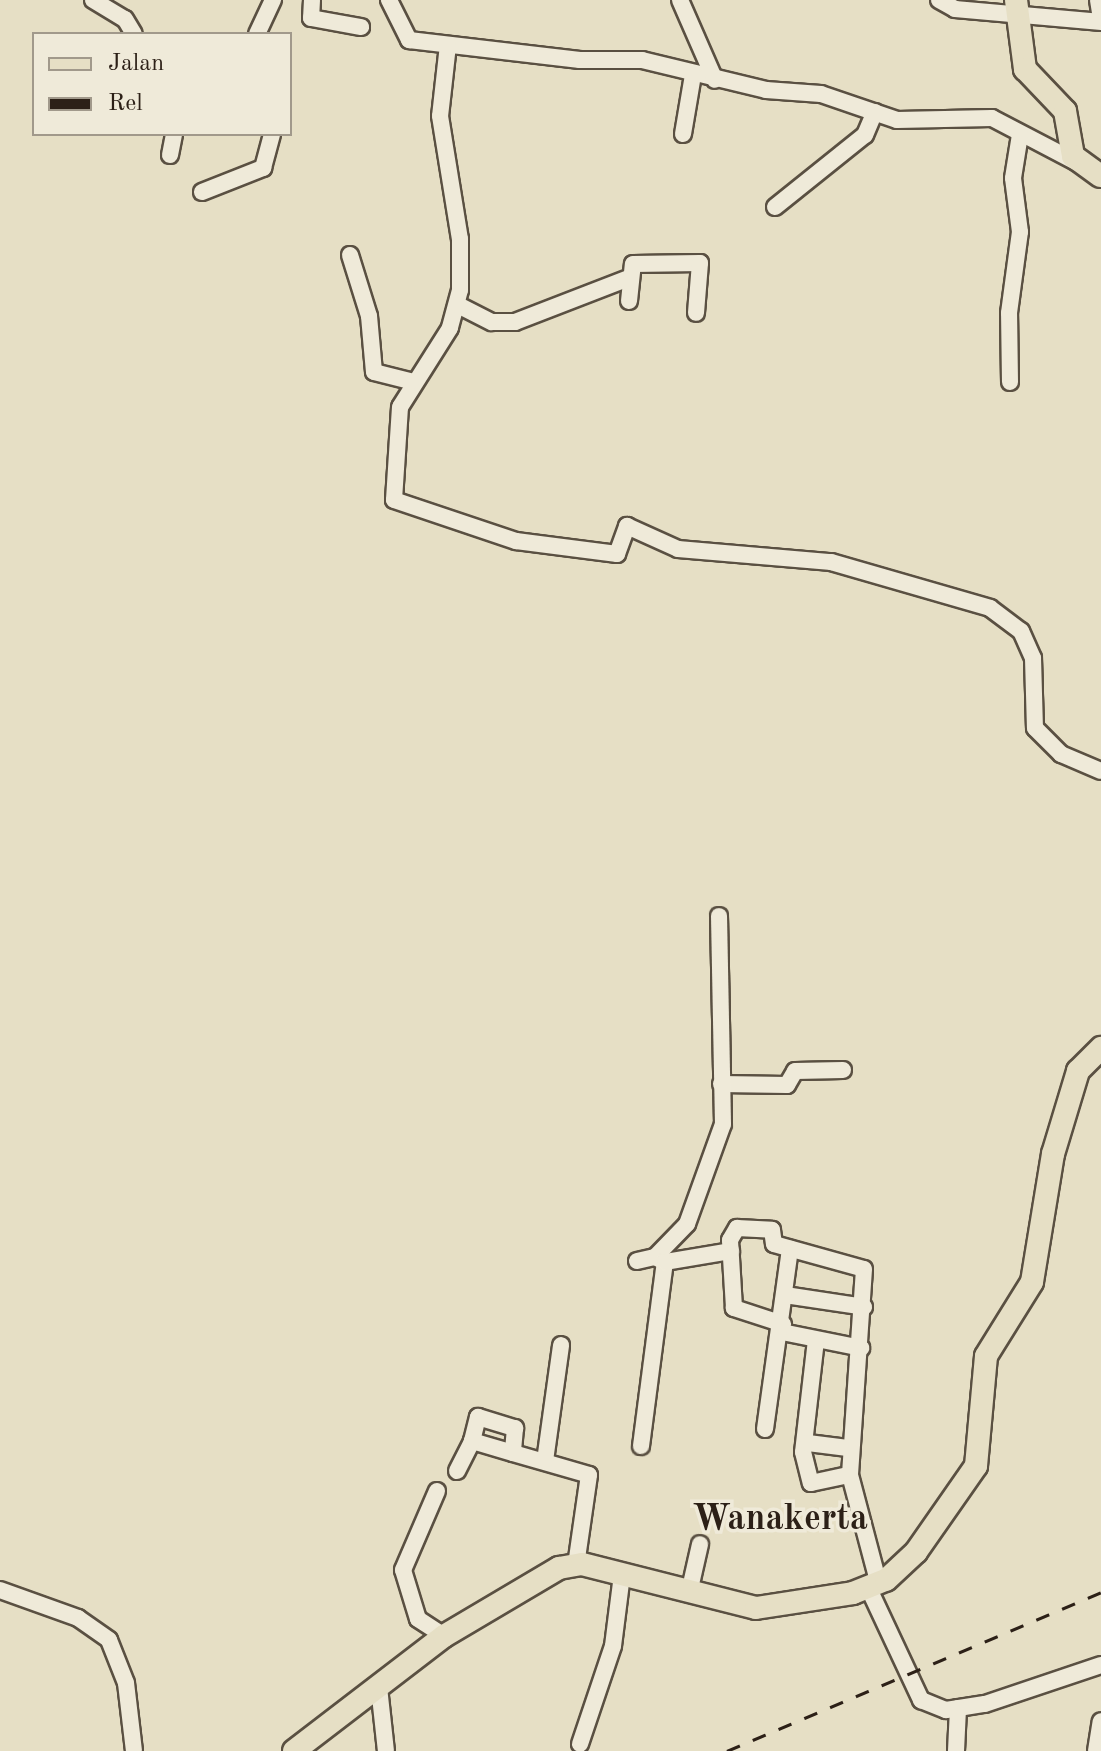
<!DOCTYPE html>
<html>
<head>
<meta charset="utf-8">
<style>
  body { margin:0 }
  #map { position:relative; width:1101px; height:1751px; overflow:hidden; background:#e6dfc5; font-family:"Old Standard TT",serif }
  div>[style] { position:absolute }
  [style*='--x'] { left:calc(var(--x)*1px); top:calc(var(--y)*1px); width:calc(var(--w)*1px); rotate:calc(var(--a)*1deg) }
  .roads { filter:drop-shadow(2px 0 #5a5042) drop-shadow(-2px 0 #5a5042) drop-shadow(0 2px #5a5042) drop-shadow(0 -2px #5a5042) }
  .minor>* { height:16px; margin:-8px; padding:0 8px; transform-origin:8px; border-radius:8px; background:#efead9 }
  .major>* { height:22px; margin:-11px; padding:0 11px; transform-origin:11px; border-radius:11px; background:#e6dfc5 }
  .rail>* { height:3px; margin-top:-1.5px; transform-origin:0; background:repeating-linear-gradient(90deg,#2c2017 0 14px,transparent 0 28px) }
  span { translate:-50% -50%; white-space:nowrap; text-align:center; line-height:1.15; -webkit-text-stroke:7px #efead9; paint-order:stroke }
  .quarter-label { font-size:36px; color:#2c2017; font-weight:700 }
  .legend { position:absolute; left:32px; top:32px; width:260px; height:104px; box-sizing:border-box; background:#efead9; border:2px solid #a1998b; margin:0; padding:10px 14px; list-style:none; font-size:24px; color:#2c2017 }
  .legend li { display:flex; align-items:center; gap:16px; height:40px }
  .legend b { width:40px; border:2px solid #a1998b }
</style>
</head>
<body>
<div id="map">
  <div class="roads">
    <div class="minor">
      <i style="--x:93;--y:0;--w:37;--a:31"></i>
      <i style="--x:125;--y:19;--w:17;--a:59"></i>
      <i style="--x:312;--y:0;--w:18;--a:93"></i>
      <i style="--x:311;--y:18;--w:51;--a:10.2"></i>
      <i style="--x:389;--y:0;--w:45;--a:63.4"></i>
      <i style="--x:409;--y:40;--w:172;--a:6.7"></i>
      <i style="--x:580;--y:60;--w:62;--a:0"></i>
      <i style="--x:642;--y:60;--w:128;--a:13.6"></i>
      <i style="--x:766;--y:90;--w:55;--a:4.2"></i>
      <i style="--x:821;--y:94;--w:80;--a:18.9"></i>
      <i style="--x:897;--y:120;--w:95;--a:-1.2"></i>
      <i style="--x:992;--y:118;--w:99;--a:27.6"></i>
      <i style="--x:680;--y:0;--w:87;--a:66.4"></i>
      <i style="--x:939;--y:0;--w:18;--a:29"></i>
      <i style="--x:955;--y:9;--w:147;--a:5.1"></i>
      <i style="--x:1098;--y:0;--w:18;--a:81"></i>
      <i style="--x:257;--y:34;--w:38;--a:-65"></i>
      <i style="--x:448;--y:45;--w:71;--a:96.4"></i>
      <i style="--x:440;--y:116;--w:125;--a:80.8"></i>
      <i style="--x:460;--y:239;--w:51;--a:90"></i>
      <i style="--x:460;--y:290;--w:39;--a:105"></i>
      <i style="--x:450;--y:328;--w:93;--a:122.3"></i>
      <i style="--x:400;--y:407;--w:93;--a:93.7"></i>
      <i style="--x:394;--y:500;--w:129;--a:18.6"></i>
      <i style="--x:516;--y:541;--w:102;--a:7.3"></i>
      <i style="--x:617;--y:554;--w:30;--a:-70"></i>
      <i style="--x:627;--y:526;--w:56;--a:24.3"></i>
      <i style="--x:678;--y:549;--w:154;--a:4.9"></i>
      <i style="--x:831;--y:562;--w:166;--a:16.1"></i>
      <i style="--x:990;--y:608;--w:39;--a:37"></i>
      <i style="--x:1021;--y:631;--w:30;--a:66"></i>
      <i style="--x:1033;--y:658;--w:70;--a:88.4"></i>
      <i style="--x:1035;--y:728;--w:37;--a:45"></i>
      <i style="--x:1061;--y:754;--w:43;--a:23"></i>
      <i style="--x:683;--y:134;--w:60;--a:-80.4"></i>
      <i style="--x:170;--y:155;--w:21;--a:-79"></i>
      <i style="--x:202;--y:192;--w:66;--a:-21.5"></i>
      <i style="--x:263;--y:168;--w:35;--a:-75"></i>
      <i style="--x:775;--y:207;--w:115;--a:-38.7"></i>
      <i style="--x:865;--y:135;--w:25;--a:-67"></i>
      <i style="--x:350;--y:255;--w:64;--a:72.7"></i>
      <i style="--x:369;--y:316;--w:56;--a:84.9"></i>
      <i style="--x:374;--y:372;--w:38;--a:14"></i>
      <i style="--x:629;--y:301;--w:37;--a:-84"></i>
      <i style="--x:633;--y:264;--w:67;--a:-0.9"></i>
      <i style="--x:700;--y:263;--w:50;--a:94.6"></i>
      <i style="--x:458;--y:305;--w:38;--a:27"></i>
      <i style="--x:492;--y:322;--w:23;--a:0"></i>
      <i style="--x:515;--y:322;--w:122;--a:-21.1"></i>
      <i style="--x:1010;--y:382;--w:69;--a:-90.8"></i>
      <i style="--x:1009;--y:313;--w:82;--a:-82.3"></i>
      <i style="--x:1020;--y:232;--w:54;--a:-97.4"></i>
      <i style="--x:1013;--y:178;--w:44;--a:-80.8"></i>
      <i style="--x:721;--y:1084;--w:66;--a:0.9"></i>
      <i style="--x:787;--y:1085;--w:16;--a:-60"></i>
      <i style="--x:795;--y:1071;--w:48;--a:-1.2"></i>
      <i style="--x:637;--y:1261;--w:18;--a:-13"></i>
      <i style="--x:665;--y:1262;--w:11;--a:-153"></i>
      <i style="--x:655;--y:1257;--w:46;--a:-45.9"></i>
      <i style="--x:687;--y:1224;--w:106;--a:-70.2"></i>
      <i style="--x:723;--y:1124;--w:208;--a:-91.1"></i>
      <i style="--x:785;--y:1295;--w:80;--a:8.6"></i>
      <i style="--x:783;--y:1324;--w:52;--a:-161.9"></i>
      <i style="--x:734;--y:1308;--w:68;--a:-93.4"></i>
      <i style="--x:730;--y:1240;--w:14;--a:-60"></i>
      <i style="--x:737;--y:1228;--w:35;--a:3"></i>
      <i style="--x:772;--y:1230;--w:14;--a:82"></i>
      <i style="--x:774;--y:1244;--w:93;--a:15.5"></i>
      <i style="--x:864;--y:1269;--w:206;--a:93.9"></i>
      <i style="--x:850;--y:1475;--w:106;--a:75.2"></i>
      <i style="--x:877;--y:1577;--w:14;--a:124"></i>
      <i style="--x:869;--y:1589;--w:123;--a:64.9"></i>
      <i style="--x:921;--y:1700;--w:27;--a:22"></i>
      <i style="--x:946;--y:1710;--w:39;--a:-9"></i>
      <i style="--x:985;--y:1704;--w:122;--a:-18.6"></i>
      <i style="--x:782;--y:1332;--w:81;--a:11.4"></i>
      <i style="--x:816;--y:1340;--w:113;--a:96.6"></i>
      <i style="--x:803;--y:1452;--w:32;--a:76"></i>
      <i style="--x:811;--y:1483;--w:40;--a:-12"></i>
      <i style="--x:765;--y:1429;--w:182;--a:-82.1"></i>
      <i style="--x:808;--y:1443;--w:40;--a:7.1"></i>
      <i style="--x:641;--y:1446;--w:186;--a:-82.6"></i>
      <i style="--x:665;--y:1262;--w:67;--a:-9.5"></i>
      <i style="--x:513;--y:1453;--w:43;--a:-163.7"></i>
      <i style="--x:472;--y:1441;--w:25;--a:-76"></i>
      <i style="--x:478;--y:1417;--w:39;--a:17"></i>
      <i style="--x:515;--y:1428;--w:25;--a:95"></i>
      <i style="--x:513;--y:1453;--w:79;--a:16.1"></i>
      <i style="--x:589;--y:1475;--w:91;--a:98.2"></i>
      <i style="--x:545;--y:1461;--w:117;--a:-82.1"></i>
      <i style="--x:457;--y:1471;--w:34;--a:-63"></i>
      <i style="--x:437;--y:1491;--w:86;--a:113.3"></i>
      <i style="--x:403;--y:1570;--w:51;--a:73"></i>
      <i style="--x:418;--y:1619;--w:31;--a:33"></i>
      <i style="--x:0;--y:1590;--w:83;--a:19.7"></i>
      <i style="--x:78;--y:1618;--w:38;--a:35"></i>
      <i style="--x:109;--y:1640;--w:46;--a:68.4"></i>
      <i style="--x:126;--y:1683;--w:68;--a:83.3"></i>
      <i style="--x:689;--y:1593;--w:50;--a:-77.3"></i>
      <i style="--x:379;--y:1687;--w:64;--a:83.8"></i>
      <i style="--x:580;--y:1744;--w:103;--a:-71.4"></i>
      <i style="--x:613;--y:1646;--w:72;--a:-82.8"></i>
      <i style="--x:956;--y:1751;--w:43;--a:-87.3"></i>
      <i style="--x:1096;--y:1751;--w:30;--a:-81"></i>
    </div>
    <div class="major">
      <i style="--x:1016;--y:0;--w:70;--a:82.6"></i>
      <i style="--x:1025;--y:69;--w:58;--a:46.4"></i>
      <i style="--x:1065;--y:111;--w:46;--a:79.9"></i>
      <i style="--x:1073;--y:156;--w:34;--a:36"></i>
      <i style="--x:294;--y:1751;--w:189;--a:-37.5"></i>
      <i style="--x:444;--y:1636;--w:134;--a:-30.6"></i>
      <i style="--x:559;--y:1568;--w:23;--a:-10"></i>
      <i style="--x:582;--y:1564;--w:179;--a:14.2"></i>
      <i style="--x:756;--y:1608;--w:98;--a:-8.8"></i>
      <i style="--x:853;--y:1593;--w:35;--a:-22"></i>
      <i style="--x:886;--y:1580;--w:41;--a:-43"></i>
      <i style="--x:916;--y:1552;--w:105;--a:-55.1"></i>
      <i style="--x:976;--y:1466;--w:110;--a:-84.8"></i>
      <i style="--x:986;--y:1356;--w:87;--a:-58.1"></i>
      <i style="--x:1032;--y:1282;--w:130;--a:-80.7"></i>
      <i style="--x:1053;--y:1154;--w:87;--a:-73.2"></i>
      <i style="--x:1078;--y:1071;--w:33;--a:-45"></i>
    </div>
  </div>
  <div class="rail">
    <i style="--x:727;--y:1751;--w:406;--a:-23"></i>
  </div>
  <div class="quarter-label">
    <span style="left:780px;top:1521px">Wanakerta</span>
  </div>
  <ul class="legend">
  <li><b style="height:10px;background:#e6dfc5"></b>Jalan</li>
  <li><b style="height:10px;background:#2c2017"></b>Rel</li>
  </ul>
</div>
</body>
</html>
